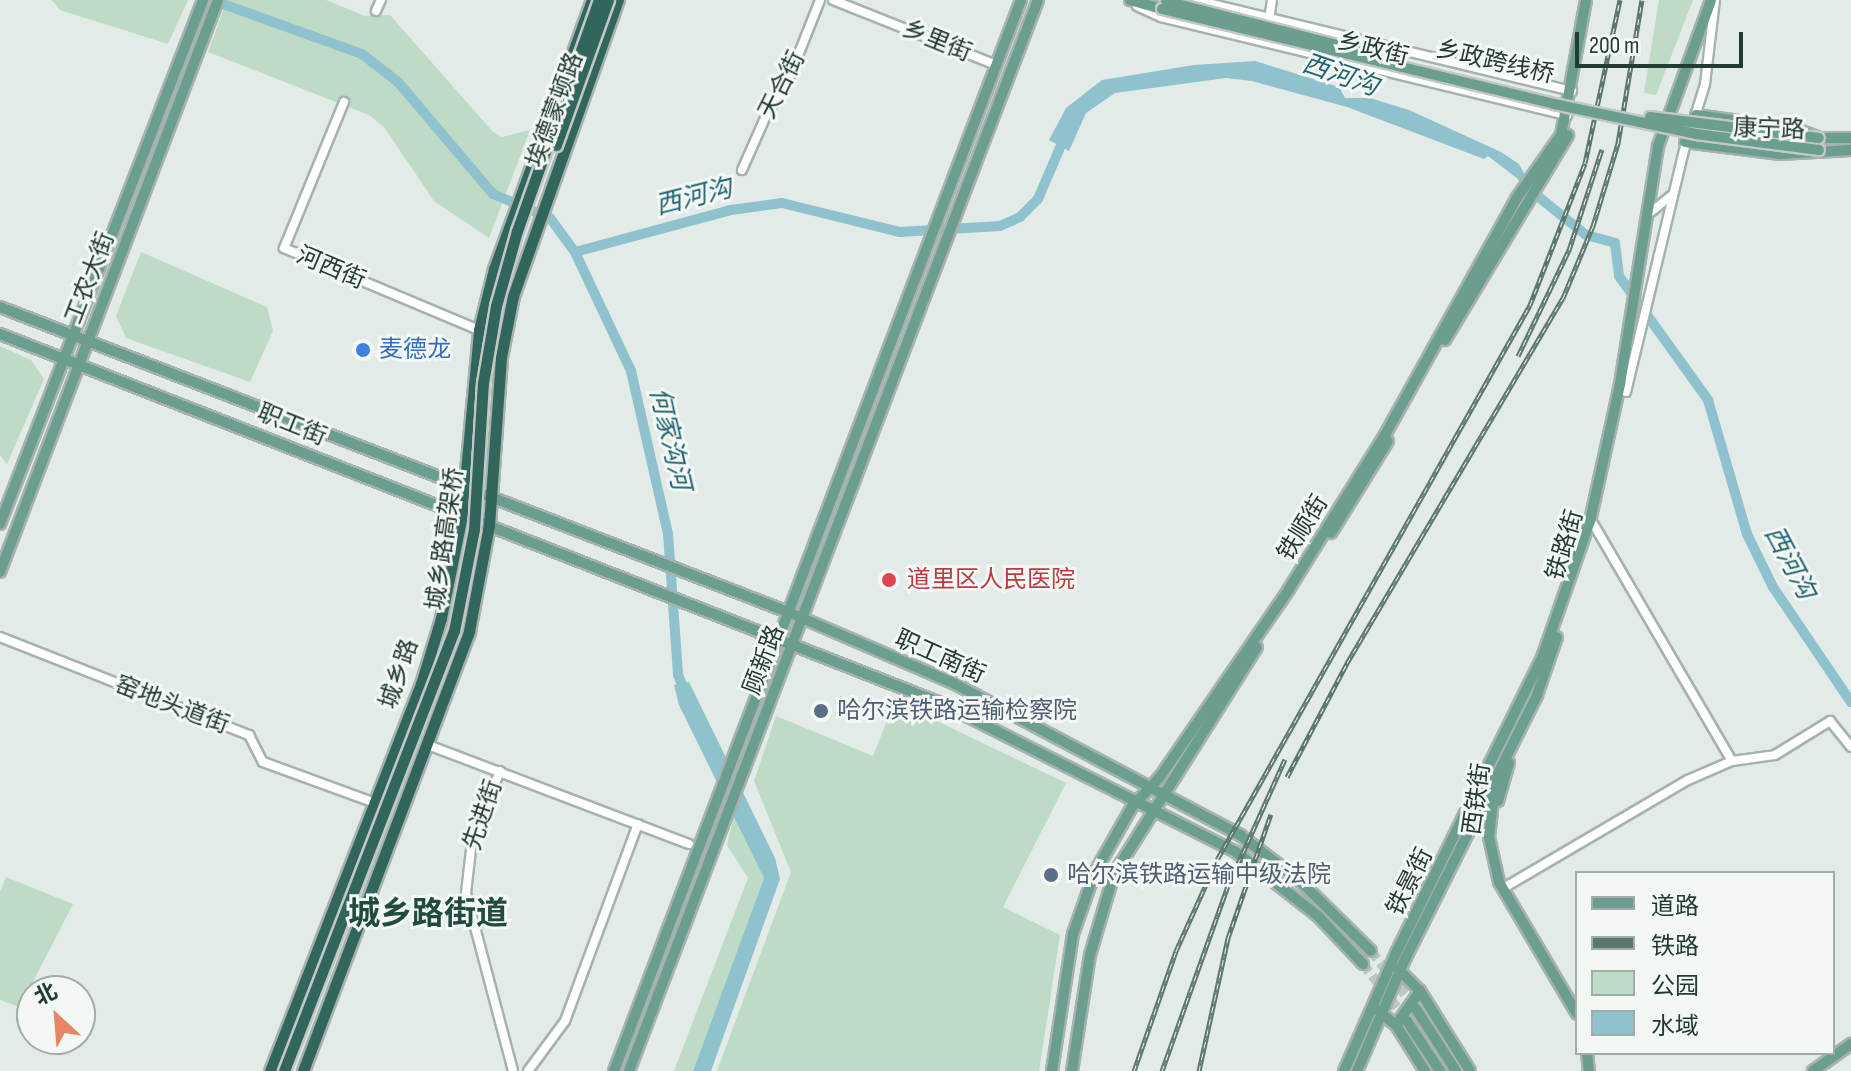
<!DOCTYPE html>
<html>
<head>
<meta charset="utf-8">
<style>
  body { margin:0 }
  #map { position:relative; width:1851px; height:1071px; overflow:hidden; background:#e2ebe7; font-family:"Sofia Sans Condensed","Noto Sans SC",sans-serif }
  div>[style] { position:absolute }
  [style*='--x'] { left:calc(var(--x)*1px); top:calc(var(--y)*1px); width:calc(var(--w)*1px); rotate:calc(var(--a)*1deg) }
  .green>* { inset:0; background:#bddbc5 }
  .water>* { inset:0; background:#8fc2cc }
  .river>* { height:10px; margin:-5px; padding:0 5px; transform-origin:5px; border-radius:5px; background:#8fc2cc }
  .major-tunnel>* { height:10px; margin-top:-5px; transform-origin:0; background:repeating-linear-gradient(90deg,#bcc8c3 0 10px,transparent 0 15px) }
  .roads { filter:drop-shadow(2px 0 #a5b3ae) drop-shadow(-2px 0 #a5b3ae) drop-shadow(0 2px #a5b3ae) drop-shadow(0 -2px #a5b3ae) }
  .minor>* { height:8px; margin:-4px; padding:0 4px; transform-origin:4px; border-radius:4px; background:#fff }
  .major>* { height:10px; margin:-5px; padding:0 5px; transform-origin:5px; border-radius:5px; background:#6b9d90 }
  .highway>* { height:11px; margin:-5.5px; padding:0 5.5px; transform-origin:5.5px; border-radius:5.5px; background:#32655b }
  .rail>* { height:5px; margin-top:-2.5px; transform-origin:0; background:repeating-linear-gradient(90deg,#f3f8f5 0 6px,#5e7670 0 12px); box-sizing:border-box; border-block:2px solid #5e7670 }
  .bridges { filter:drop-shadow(2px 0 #c2c8c6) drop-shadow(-2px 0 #c2c8c6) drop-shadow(0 2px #c2c8c6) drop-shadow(0 -2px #c2c8c6) }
  .major-bridge>* { height:10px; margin:-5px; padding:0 5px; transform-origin:5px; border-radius:5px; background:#6b9d90 }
  .highway-bridge>* { height:11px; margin:-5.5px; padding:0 5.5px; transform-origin:5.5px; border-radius:5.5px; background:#32655b }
  .dots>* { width:22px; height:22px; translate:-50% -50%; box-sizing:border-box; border:4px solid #f3f8f5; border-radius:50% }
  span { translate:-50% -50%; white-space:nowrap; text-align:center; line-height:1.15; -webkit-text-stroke:6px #f3f8f5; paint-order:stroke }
  .street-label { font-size:24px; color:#243b35 }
  .shop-label { font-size:24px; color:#366cbe }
  .left { translate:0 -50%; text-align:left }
  .health-label { font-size:24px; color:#be3a42 }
  .service-label { font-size:24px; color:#4e5e75 }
  .water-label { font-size:26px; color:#236472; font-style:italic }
  .district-label { font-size:32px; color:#214b41; font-weight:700 }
  .legend { position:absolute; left:1575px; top:871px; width:260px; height:184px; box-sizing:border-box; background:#f3f8f5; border:2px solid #a0aca8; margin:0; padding:10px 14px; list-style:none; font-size:24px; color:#243b35 }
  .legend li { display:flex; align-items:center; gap:16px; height:40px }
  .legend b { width:40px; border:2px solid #a0aca8 }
  .north { position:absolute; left:16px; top:975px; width:80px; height:80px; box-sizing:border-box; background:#f3f8f5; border:2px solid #a0aca8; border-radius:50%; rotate:334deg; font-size:22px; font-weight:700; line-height:32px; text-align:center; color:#243b35 }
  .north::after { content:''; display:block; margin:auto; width:28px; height:36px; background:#e68666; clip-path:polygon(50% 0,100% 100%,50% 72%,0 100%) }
  .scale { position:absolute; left:1575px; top:32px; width:168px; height:36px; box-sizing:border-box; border:4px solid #243b35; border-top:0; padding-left:10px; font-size:24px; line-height:28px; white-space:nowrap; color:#243b35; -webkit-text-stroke:6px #f3f8f5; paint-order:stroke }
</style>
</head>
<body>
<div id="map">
  <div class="green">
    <i style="clip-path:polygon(52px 0,188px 0,168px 44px,60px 10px)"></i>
    <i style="clip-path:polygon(227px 0,326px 0,365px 16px,390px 15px,493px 132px,502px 137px,530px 130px,489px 238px,434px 201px,384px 127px,369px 115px,208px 52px)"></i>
    <i style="clip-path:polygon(1659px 0,1693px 0,1656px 95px,1644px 93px)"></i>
    <i style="clip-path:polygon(141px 252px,267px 307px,273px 331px,250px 382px,126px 338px,116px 316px)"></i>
    <i style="clip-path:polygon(0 346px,31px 360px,44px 379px,7px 464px,0 455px)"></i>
    <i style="clip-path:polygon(895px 701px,1066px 783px,1003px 907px,1060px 935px,1039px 1071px,717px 1071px,791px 872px,754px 781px,776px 716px,873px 756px)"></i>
    <i style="clip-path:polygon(735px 811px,764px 878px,693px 1071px,674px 1071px,748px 878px,727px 845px)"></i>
    <i style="clip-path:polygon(6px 877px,73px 904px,20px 1007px,0 1000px,0 892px)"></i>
  </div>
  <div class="water">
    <i style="clip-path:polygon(1255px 61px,1339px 87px,1345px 98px,1370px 98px,1409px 110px,1501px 152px,1519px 164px,1533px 191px,1530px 203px,1518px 179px,1488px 156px,1484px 159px,1347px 107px,1252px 81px,1226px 78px,1115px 93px,1086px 113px,1069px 151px,1049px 140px,1066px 108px,1102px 80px,1194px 65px)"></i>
    <i style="clip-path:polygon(689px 682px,775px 858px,780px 879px,711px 1071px,693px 1071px,764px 878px,679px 705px,674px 685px)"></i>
  </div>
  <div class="river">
    <i style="--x:212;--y:0;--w:159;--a:19.8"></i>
    <i style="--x:362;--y:54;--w:46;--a:37.9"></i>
    <i style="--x:398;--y:82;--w:147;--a:49.7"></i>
    <i style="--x:493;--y:194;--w:62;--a:22.8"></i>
    <i style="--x:550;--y:218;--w:42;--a:53.7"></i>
    <i style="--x:575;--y:252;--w:132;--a:64.8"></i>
    <i style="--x:631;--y:371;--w:167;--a:77.2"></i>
    <i style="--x:668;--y:534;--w:141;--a:85.9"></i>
    <i style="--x:678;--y:675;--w:21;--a:67"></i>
    <i style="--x:1530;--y:190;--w:72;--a:38.8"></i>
    <i style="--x:1586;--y:235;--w:30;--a:15"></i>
    <i style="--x:1615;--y:243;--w:33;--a:83"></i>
    <i style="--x:1619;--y:276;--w:153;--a:54.3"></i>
    <i style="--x:1708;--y:400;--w:140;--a:73.8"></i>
    <i style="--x:1747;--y:534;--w:59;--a:63.9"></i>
    <i style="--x:1773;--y:587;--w:139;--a:55.9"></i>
    <i style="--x:575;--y:252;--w:162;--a:-15.1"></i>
    <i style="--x:731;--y:210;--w:51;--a:-7.8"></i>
    <i style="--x:782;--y:203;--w:122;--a:13.8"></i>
    <i style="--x:900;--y:232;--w:100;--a:-3.4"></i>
    <i style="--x:1000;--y:226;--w:22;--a:-24"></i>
    <i style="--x:1020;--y:217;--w:25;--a:-45"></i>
    <i style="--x:1038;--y:199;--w:69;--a:-66.8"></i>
  </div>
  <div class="major-tunnel">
    <i style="--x:1371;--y:951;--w:71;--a:51.8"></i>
    <i style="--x:1363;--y:964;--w:70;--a:52"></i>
  </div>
  <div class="roads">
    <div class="minor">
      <i style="--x:833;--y:0;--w:175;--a:21.7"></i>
      <i style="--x:1195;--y:0;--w:388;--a:13.6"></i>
      <i style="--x:1137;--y:6;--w:26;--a:25"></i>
      <i style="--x:1161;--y:17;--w:418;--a:13.6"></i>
      <i style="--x:376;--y:11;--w:12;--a:-66"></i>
      <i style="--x:1269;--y:19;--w:19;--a:-81"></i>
      <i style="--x:344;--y:102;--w:158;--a:112.3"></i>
      <i style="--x:284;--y:248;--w:212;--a:22.8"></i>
      <i style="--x:1694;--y:120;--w:38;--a:-73"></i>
      <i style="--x:1705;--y:84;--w:85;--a:-83.2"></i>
      <i style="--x:742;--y:170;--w:67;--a:-66.1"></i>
      <i style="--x:769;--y:109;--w:29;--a:-54"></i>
      <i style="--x:786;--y:86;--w:92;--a:-68.4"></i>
      <i style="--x:1651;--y:212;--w:27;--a:-39"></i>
      <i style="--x:1626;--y:392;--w:262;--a:-76.5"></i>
      <i style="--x:1594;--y:525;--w:273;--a:59.7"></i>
      <i style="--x:1732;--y:761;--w:43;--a:-7.9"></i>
      <i style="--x:1775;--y:755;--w:65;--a:-31.7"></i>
      <i style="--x:1830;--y:721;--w:33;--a:51"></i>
      <i style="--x:0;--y:637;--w:268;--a:21.5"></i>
      <i style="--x:249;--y:735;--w:30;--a:63"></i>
      <i style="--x:263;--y:762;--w:119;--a:20.1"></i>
      <i style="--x:428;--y:745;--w:279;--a:20.8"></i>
      <i style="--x:500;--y:771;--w:75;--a:111.8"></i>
      <i style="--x:472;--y:841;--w:52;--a:96.6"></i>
      <i style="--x:466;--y:893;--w:184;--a:75.2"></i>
      <i style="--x:1507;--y:886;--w:210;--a:-30.4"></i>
      <i style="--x:1688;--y:780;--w:48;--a:-23.4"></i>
      <i style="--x:528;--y:1071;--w:62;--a:-53.5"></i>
      <i style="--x:565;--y:1021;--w:210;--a:-69.7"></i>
    </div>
    <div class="major">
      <i style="--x:1130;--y:0;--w:33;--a:16"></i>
      <i style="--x:1696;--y:115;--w:101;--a:8"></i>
      <i style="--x:1796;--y:129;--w:25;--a:21"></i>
      <i style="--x:1819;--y:138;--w:32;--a:0"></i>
      <i style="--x:1685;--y:142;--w:96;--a:7.2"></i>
      <i style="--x:1780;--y:154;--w:71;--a:-3.2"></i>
      <i style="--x:0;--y:307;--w:845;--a:21.16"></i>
      <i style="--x:788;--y:612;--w:182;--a:23.3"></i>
      <i style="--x:955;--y:684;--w:323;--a:27.9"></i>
      <i style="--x:1240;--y:835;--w:77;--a:37.6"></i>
      <i style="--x:1301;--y:882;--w:98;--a:44.6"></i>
      <i style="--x:0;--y:334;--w:1013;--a:21.42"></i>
      <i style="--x:943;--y:704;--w:328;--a:26.8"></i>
      <i style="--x:1236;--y:852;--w:104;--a:38"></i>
      <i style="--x:1318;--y:916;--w:66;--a:46.8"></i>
      <i style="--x:1445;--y:340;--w:239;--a:-59"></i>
      <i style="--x:0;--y:524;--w:562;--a:-68.82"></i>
      <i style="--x:1331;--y:533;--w:108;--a:-58.2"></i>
      <i style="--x:0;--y:572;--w:612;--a:-69.14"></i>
      <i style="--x:1494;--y:792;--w:45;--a:96.3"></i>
      <i style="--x:1489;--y:837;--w:46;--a:77.5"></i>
      <i style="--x:1499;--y:882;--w:153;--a:59.4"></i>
      <i style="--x:1498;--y:801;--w:40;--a:-74"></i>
      <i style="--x:1398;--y:969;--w:31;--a:45"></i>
      <i style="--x:1420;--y:991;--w:94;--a:58"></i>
      <i style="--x:1376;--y:1009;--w:26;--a:39"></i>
      <i style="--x:1396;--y:1025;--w:54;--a:57.8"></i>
      <i style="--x:1416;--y:1009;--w:74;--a:57.2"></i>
      <i style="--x:1407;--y:1021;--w:60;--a:56.6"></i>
      <i style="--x:1396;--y:1025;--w:42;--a:-54.8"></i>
      <i style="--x:1587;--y:1053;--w:18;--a:84"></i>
      <i style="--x:614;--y:1071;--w:1146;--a:-69.19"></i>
      <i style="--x:629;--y:1071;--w:1146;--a:-69.1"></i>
      <i style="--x:1052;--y:1071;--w:139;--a:-81.3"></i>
      <i style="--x:1073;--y:934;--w:66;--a:-70.5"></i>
      <i style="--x:1095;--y:872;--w:75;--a:-60.4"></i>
      <i style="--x:1132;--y:807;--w:41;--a:-47"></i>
      <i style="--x:1160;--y:777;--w:228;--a:-55.5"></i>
      <i style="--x:1289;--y:589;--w:184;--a:-58.1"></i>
      <i style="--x:1386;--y:433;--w:268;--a:-60.9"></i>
      <i style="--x:1516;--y:199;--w:78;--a:-54.9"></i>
      <i style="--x:1561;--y:135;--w:137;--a:-79.5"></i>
      <i style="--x:1072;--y:1071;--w:117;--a:-81.2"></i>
      <i style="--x:1090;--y:955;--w:84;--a:-73.5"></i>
      <i style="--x:1114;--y:874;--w:268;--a:-57.8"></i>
      <i style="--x:1344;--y:1071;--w:129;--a:-66.2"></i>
      <i style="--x:1396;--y:953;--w:332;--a:-63.7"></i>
      <i style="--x:1543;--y:655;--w:142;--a:-70.7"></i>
      <i style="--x:1590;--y:521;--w:140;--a:-77.6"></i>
      <i style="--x:1620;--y:384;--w:241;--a:-80.9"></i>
      <i style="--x:1658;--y:146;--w:155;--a:-70"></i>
      <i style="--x:1357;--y:1071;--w:122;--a:-66.8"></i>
      <i style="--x:1405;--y:959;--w:295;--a:-63.4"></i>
      <i style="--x:1537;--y:695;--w:61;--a:-71"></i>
      <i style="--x:1813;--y:1071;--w:47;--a:-35.4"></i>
    </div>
    <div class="highway">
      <i style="--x:270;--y:1071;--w:415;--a:-68.7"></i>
      <i style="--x:421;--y:684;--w:69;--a:-73.1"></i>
      <i style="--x:441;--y:618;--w:105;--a:-78.5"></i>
      <i style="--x:462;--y:515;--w:186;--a:-84.7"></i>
      <i style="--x:479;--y:330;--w:63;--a:-76.2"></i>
      <i style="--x:494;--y:269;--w:286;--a:-70"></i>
      <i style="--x:303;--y:1071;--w:470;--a:-69.3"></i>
      <i style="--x:469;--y:631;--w:108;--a:-79.3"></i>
      <i style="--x:489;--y:525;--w:168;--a:-85.9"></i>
      <i style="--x:501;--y:357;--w:62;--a:-78.9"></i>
      <i style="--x:513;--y:296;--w:314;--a:-70.5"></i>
    </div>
  </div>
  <div class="rail">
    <i style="--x:1518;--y:356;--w:118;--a:-64.3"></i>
    <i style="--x:1569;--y:250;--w:106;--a:-71.9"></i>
    <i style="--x:1287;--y:777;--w:129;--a:-62.2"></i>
    <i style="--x:1347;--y:663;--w:424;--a:-59.4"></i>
    <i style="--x:1563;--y:298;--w:78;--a:-67.4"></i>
    <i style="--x:1593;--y:226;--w:87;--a:-73.2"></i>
    <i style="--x:1618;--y:143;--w:145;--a:-80.5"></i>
    <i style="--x:1134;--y:1071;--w:127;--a:-70.7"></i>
    <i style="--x:1176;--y:951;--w:102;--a:-65.7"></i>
    <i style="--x:1218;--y:858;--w:635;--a:-60.57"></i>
    <i style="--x:1530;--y:305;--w:152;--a:-68.8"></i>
    <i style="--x:1585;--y:163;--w:167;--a:-77.9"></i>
    <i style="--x:1162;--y:1071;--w:196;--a:-70.4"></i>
    <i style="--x:1228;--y:886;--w:139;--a:-65.8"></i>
    <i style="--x:1199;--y:1071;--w:136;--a:-77.7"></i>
    <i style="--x:1228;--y:938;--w:131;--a:-70.9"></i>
  </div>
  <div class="bridges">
    <div class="major-bridge">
      <i style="--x:1166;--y:1;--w:210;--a:14.4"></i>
      <i style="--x:1162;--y:9;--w:403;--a:13.6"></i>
      <i style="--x:1554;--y:104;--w:145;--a:11.9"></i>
      <i style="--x:1696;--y:134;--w:124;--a:7.4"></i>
      <i style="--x:1650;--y:117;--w:170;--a:7.1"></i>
    </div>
    <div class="highway-bridge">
      <i style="--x:556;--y:145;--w:154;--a:-70.3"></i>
      <i style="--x:284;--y:1071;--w:472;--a:-68.9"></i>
      <i style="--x:454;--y:631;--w:104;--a:-78.9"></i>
      <i style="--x:474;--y:529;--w:146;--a:-86.5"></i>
      <i style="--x:483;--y:383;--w:78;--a:-80.4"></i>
      <i style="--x:496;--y:306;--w:78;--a:-74.4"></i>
      <i style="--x:517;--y:231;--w:245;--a:-70.5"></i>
    </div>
  </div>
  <div class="dots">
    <i style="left:363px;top:350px;background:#3f7fe0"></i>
    <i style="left:889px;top:580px;background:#e0444e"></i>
    <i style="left:821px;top:711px;background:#5c6f8a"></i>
    <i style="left:1051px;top:875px;background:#5c6f8a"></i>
  </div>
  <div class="street-label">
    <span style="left:937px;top:41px;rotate:22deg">乡里街</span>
    <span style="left:1373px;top:49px;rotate:14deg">乡政街</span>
    <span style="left:1495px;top:62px;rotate:13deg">乡政跨线桥</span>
    <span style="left:782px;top:85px;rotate:-63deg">天合街</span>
    <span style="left:555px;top:110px;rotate:-70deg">埃德蒙顿路</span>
    <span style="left:1769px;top:129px;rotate:2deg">康宁路</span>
    <span style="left:331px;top:268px;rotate:23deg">河西街</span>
    <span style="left:90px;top:278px;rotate:-69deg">工农大街</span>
    <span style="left:292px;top:425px;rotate:22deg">职工街</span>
    <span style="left:1303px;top:528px;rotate:-58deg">铁顺街</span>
    <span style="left:445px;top:539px;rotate:-82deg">城乡路高架桥</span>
    <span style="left:1565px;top:545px;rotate:-73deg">铁路街</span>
    <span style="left:940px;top:657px;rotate:24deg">职工南街</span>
    <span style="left:764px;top:660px;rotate:-69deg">顾新路</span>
    <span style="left:399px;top:674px;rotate:-71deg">城乡路</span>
    <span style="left:172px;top:705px;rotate:21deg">窑地头道街</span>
    <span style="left:1477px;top:799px;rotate:-82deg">西铁街</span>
    <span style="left:483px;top:815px;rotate:-71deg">先进街</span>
    <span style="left:1410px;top:882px;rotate:-63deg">铁景街</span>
  </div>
  <div class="shop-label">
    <span class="left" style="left:379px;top:350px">麦德龙</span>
  </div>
  <div class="health-label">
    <span class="left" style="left:907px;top:580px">道里区人民医院</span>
  </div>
  <div class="service-label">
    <span class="left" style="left:837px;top:711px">哈尔滨铁路运输检察院</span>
    <span class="left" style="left:1067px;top:875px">哈尔滨铁路运输中级法院</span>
  </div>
  <div class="water-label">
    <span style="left:1340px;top:76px;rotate:19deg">西河沟</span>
    <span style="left:694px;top:198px;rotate:-14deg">西河沟</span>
    <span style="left:669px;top:439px;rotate:77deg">何家沟河</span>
    <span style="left:1789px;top:563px;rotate:62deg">西河沟</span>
  </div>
  <div class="district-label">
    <span style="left:428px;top:915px">城乡路街道</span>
  </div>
  <ul class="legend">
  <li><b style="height:10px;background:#6b9d90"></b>道路</li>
  <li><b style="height:10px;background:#5e7670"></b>铁路</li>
  <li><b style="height:22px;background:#bddbc5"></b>公园</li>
  <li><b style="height:22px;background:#8fc2cc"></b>水域</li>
  </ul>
  <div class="north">北</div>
  <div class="scale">200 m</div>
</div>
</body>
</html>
